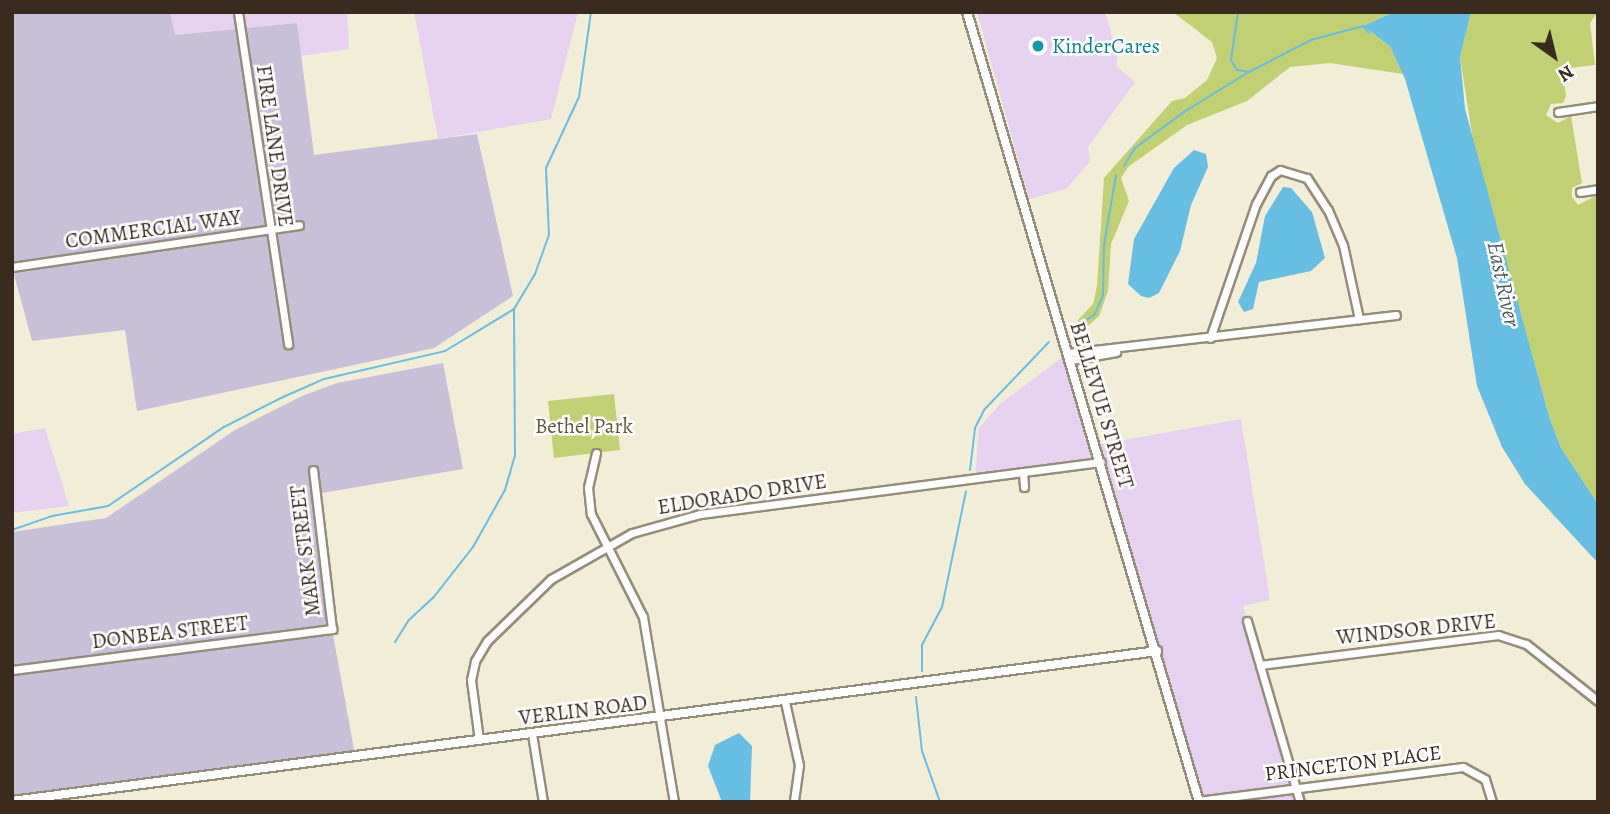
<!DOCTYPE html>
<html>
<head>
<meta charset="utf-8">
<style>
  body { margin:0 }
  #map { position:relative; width:1610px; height:814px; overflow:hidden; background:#f1edd7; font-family:Alegreya,serif }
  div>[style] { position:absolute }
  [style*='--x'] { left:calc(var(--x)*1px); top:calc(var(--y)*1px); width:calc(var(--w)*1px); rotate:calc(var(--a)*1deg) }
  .built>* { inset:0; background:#e6d2f0 }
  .industrial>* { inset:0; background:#c8bfd8 }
  .green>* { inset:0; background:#c0d073 }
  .water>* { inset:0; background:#66bee3 }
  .stream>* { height:2px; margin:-1px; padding:0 1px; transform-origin:1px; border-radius:1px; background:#66bee3 }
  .roads { filter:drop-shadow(2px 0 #968c7a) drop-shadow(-2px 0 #968c7a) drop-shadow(0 2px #968c7a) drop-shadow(0 -2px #968c7a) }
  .minor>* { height:7px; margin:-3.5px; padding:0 3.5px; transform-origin:3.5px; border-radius:3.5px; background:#fff }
  .tertiary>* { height:8px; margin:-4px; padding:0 4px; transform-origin:4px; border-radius:4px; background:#fff }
  .dots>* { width:19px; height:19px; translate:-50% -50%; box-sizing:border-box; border:4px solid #fff; border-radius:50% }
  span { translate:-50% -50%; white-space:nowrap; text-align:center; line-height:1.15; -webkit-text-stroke:5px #fff; paint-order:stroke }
  .culture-label { font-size:21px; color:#0d838f }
  .left { translate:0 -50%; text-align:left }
  .street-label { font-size:21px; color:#3b2a1e }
  .park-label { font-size:21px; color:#635c38 }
  .water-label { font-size:23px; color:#4a5e63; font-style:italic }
  .frame { position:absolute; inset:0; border:14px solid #3b2a1e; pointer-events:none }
  .north { position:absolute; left:1519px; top:21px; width:70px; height:70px; -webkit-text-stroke:5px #fff; paint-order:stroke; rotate:146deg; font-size:19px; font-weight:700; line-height:28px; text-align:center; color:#3b2a1e }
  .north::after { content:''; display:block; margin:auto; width:24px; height:32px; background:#3b2a1e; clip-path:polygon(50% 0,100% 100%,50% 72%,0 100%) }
</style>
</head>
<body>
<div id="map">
  <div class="built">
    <i style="clip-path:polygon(170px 12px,347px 12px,349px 49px,301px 56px,297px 23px,174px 35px)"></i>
    <i style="clip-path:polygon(414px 12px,578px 12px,551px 119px,438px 139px)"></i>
    <i style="clip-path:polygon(977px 12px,1105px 12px,1118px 57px,1116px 66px,1135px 82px,1088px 147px,1090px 162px,1066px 189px,1029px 199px)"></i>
    <i style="clip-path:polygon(1068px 353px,1096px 445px,1241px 419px,1270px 600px,1243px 606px,1300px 802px,1199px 802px,1101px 462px,975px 478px,979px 428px,1000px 404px)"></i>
    <i style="clip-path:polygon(45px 428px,69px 506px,12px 513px,12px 434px)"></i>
  </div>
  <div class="industrial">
    <i style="clip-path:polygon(12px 12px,170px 12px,175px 35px,297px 23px,314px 155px,477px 134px,513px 296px,434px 348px,137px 411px,125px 330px,32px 341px,12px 267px)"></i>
    <i style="clip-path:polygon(443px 363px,463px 469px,316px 494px,332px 629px,355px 755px,12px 801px,12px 532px,106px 518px,235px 430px,302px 396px,337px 383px)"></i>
  </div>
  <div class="green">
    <i style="clip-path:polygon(1173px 12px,1394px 12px,1363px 26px,1390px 46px,1403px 74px,1330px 63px,1290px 67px,1247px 101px,1187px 125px,1128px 167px,1121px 178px,1129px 201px,1111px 244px,1108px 291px,1099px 316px,1081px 332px,1078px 320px,1093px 304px,1097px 286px,1104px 178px,1172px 101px,1185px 98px,1207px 80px,1217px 58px,1212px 42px)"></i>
    <i style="clip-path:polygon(1471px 12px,1598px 12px,1590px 23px,1595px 65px,1562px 69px,1566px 96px,1563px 103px,1551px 104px,1546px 115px,1558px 123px,1571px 116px,1582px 183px,1572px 188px,1572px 197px,1578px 205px,1597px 195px,1598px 201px,1598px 504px,1561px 448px,1549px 416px,1473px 140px,1460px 57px)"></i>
    <i style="clip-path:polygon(614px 394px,620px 450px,554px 458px,548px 401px)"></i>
  </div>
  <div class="water">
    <i style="clip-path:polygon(1394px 12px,1471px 12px,1460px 57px,1465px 109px,1549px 416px,1561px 448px,1598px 504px,1598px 563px,1525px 484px,1502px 447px,1477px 386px,1457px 258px,1405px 79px,1390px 46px,1363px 26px)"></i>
    <i style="clip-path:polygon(1194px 150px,1206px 154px,1208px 167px,1191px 205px,1180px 251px,1159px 293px,1149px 298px,1141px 296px,1128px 284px,1134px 239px,1174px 168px)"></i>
    <i style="clip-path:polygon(1283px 187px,1291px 188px,1312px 212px,1325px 258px,1311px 271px,1259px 282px,1253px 309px,1244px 312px,1238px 302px,1256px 263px,1265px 216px)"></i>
    <i style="clip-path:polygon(739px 733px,752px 746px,750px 802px,722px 802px,708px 766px,715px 745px)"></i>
  </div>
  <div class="stream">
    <i style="--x:1238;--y:12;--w:49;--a:98.3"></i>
    <i style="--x:1231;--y:60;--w:12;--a:59"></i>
    <i style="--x:1237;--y:70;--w:12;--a:9"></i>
    <i style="--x:1249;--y:72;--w:70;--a:-27.3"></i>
    <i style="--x:1311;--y:40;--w:54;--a:-15.1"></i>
    <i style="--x:1363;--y:26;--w:9;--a:49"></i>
    <i style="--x:1124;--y:166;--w:21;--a:-59"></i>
    <i style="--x:1135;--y:148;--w:61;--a:-36.3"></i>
    <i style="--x:1184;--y:112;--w:74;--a:-31.8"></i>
    <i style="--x:1076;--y:327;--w:23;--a:-34"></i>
    <i style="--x:1095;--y:314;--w:21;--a:-67"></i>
    <i style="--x:1103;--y:295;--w:50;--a:-88.9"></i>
    <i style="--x:1104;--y:245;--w:71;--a:-80.3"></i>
    <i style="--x:970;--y:470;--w:42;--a:-83.2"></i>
    <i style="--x:975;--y:428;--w:20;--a:-63"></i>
    <i style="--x:984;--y:410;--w:94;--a:-46.3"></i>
    <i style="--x:12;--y:530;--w:42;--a:-19.3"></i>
    <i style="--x:52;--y:516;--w:57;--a:-10.1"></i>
    <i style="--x:108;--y:506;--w:140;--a:-34.3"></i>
    <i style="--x:224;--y:427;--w:66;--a:-27"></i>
    <i style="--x:283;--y:397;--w:45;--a:-23.7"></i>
    <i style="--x:324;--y:379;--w:124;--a:-13"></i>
    <i style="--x:445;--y:351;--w:81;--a:-31.3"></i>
    <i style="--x:514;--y:309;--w:41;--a:-59"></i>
    <i style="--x:535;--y:274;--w:41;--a:-70.3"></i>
    <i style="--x:549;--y:235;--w:67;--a:-92.6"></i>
    <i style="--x:546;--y:168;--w:78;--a:-65.1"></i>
    <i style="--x:579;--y:97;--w:86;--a:-82"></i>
    <i style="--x:395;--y:642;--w:26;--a:-58"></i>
    <i style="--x:409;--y:620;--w:33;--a:-43"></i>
    <i style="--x:433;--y:598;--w:65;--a:-51.9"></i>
    <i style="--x:473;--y:547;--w:65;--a:-60.7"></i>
    <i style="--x:505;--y:490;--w:35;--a:-74"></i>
    <i style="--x:515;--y:456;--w:146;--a:-90.4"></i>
    <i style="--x:922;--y:671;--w:26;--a:-90"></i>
    <i style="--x:922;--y:645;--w:43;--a:-62.2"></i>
    <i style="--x:942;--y:607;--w:118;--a:-78.3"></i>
    <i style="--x:916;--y:697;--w:54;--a:83.7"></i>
    <i style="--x:922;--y:751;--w:54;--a:70.6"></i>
  </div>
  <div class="roads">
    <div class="minor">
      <i style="--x:238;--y:12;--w:336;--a:81.4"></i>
      <i style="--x:1558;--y:112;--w:40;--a:-8.5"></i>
      <i style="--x:1580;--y:192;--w:18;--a:-9"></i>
      <i style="--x:12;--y:267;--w:290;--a:-8.3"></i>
      <i style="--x:1210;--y:338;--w:142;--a:-71.1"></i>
      <i style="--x:1256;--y:204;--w:32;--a:-62"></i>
      <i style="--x:1271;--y:176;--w:11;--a:-34"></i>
      <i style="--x:1280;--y:170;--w:28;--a:17"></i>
      <i style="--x:1307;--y:178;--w:38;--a:57"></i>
      <i style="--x:1328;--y:210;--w:38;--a:67"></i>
      <i style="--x:1343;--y:245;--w:76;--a:77.8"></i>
      <i style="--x:1068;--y:353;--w:330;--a:-6.6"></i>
      <i style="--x:1071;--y:360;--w:46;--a:-10.1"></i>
      <i style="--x:596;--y:453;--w:35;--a:103"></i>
      <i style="--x:588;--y:487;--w:27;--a:84"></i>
      <i style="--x:591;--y:514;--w:115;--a:63.2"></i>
      <i style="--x:643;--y:617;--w:188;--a:80.5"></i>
      <i style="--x:1023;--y:472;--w:15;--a:86"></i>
      <i style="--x:1247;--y:621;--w:189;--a:73.7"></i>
      <i style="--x:1260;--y:665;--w:240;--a:-7.2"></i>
      <i style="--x:1498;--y:635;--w:29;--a:18"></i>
      <i style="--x:1526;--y:644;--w:92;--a:38.4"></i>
      <i style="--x:12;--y:670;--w:323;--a:-7.3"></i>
      <i style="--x:332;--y:629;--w:160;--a:-96.8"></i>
      <i style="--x:785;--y:702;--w:65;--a:77.5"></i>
      <i style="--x:799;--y:765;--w:37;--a:98"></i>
      <i style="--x:532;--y:734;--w:69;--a:80.8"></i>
      <i style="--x:479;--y:740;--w:61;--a:-97.6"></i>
      <i style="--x:471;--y:680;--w:19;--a:-78"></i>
      <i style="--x:475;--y:661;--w:23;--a:-59"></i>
      <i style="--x:487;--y:641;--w:89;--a:-44.1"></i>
      <i style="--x:551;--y:579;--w:93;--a:-29.6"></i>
      <i style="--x:632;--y:533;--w:71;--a:-15.6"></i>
      <i style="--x:700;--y:514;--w:404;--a:-7.4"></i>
      <i style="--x:1198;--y:801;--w:267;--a:-7.3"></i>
      <i style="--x:1463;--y:767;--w:25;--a:29"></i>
      <i style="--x:1485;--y:779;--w:24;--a:73"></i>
    </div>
    <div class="tertiary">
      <i style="--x:967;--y:12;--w:823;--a:73.63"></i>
      <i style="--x:12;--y:801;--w:1155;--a:-7.46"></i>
    </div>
  </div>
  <div class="dots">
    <i style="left:1038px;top:46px;background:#0f9aa8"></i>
  </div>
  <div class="culture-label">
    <span class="left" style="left:1052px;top:46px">KinderCares</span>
  </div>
  <div class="street-label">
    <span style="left:275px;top:146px;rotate:82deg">FIRE LANE DRIVE</span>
    <span style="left:153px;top:229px;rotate:-8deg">COMMERCIAL WAY</span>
    <span style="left:1102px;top:405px;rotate:73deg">BELLEVUE STREET</span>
    <span style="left:742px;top:494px;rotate:-9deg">ELDORADO DRIVE</span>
    <span style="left:305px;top:551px;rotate:-97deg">MARK STREET</span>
    <span style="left:1416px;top:629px;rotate:-6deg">WINDSOR DRIVE</span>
    <span style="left:170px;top:632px;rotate:-7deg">DONBEA STREET</span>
    <span style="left:583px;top:710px;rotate:-7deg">VERLIN ROAD</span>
    <span style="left:1353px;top:763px;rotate:-7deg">PRINCETON PLACE</span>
  </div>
  <div class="park-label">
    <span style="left:584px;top:426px">Bethel Park</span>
  </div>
  <div class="water-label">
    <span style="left:1503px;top:284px;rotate:78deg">East River</span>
  </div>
  <div class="frame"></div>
  <div class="north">N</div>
</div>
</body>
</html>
